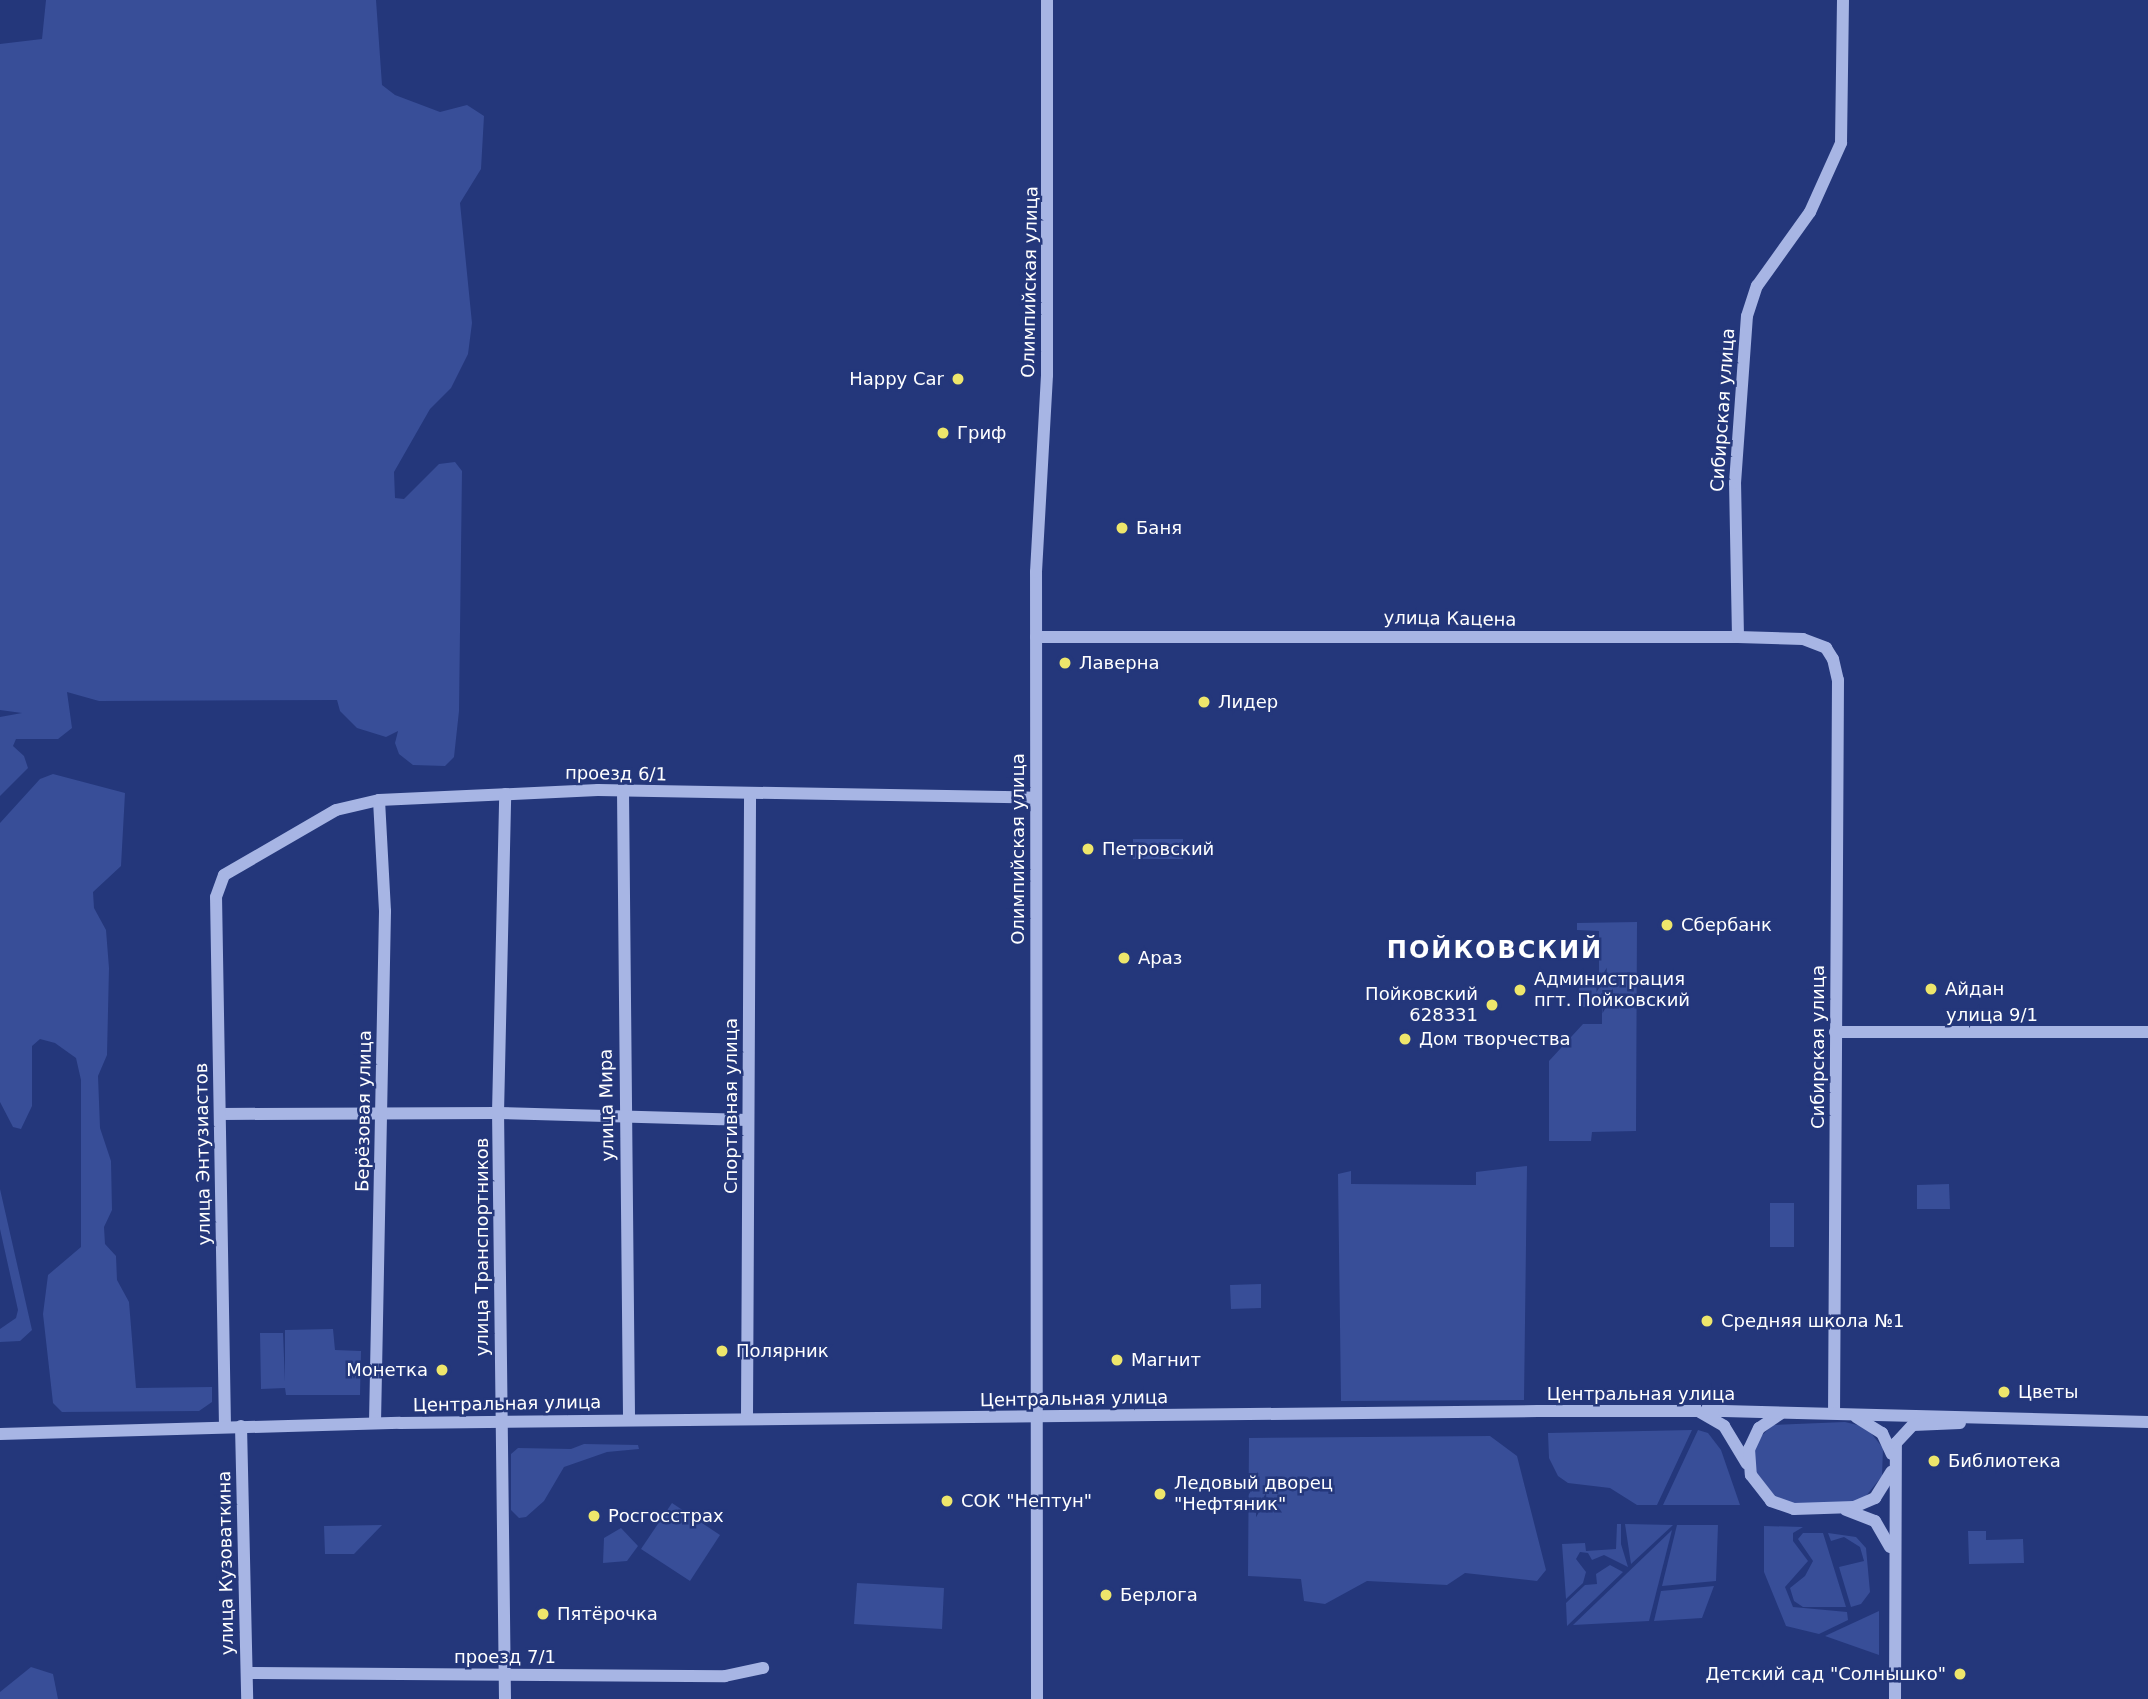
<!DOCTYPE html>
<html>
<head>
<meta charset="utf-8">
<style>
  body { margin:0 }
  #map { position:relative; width:2148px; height:1699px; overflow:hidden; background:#24377b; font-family:"DejaVu Sans",sans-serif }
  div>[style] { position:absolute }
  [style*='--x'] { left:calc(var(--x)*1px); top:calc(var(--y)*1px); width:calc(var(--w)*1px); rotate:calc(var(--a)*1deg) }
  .green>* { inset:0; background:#384e98 }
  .minor>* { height:12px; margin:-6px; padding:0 6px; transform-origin:6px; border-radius:6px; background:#a7b5e4 }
  .dots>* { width:19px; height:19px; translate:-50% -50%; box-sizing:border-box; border:4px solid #24377b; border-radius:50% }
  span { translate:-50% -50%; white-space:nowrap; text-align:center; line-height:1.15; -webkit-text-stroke:5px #24377b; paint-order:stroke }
  .street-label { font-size:18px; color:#fff }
  .poi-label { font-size:18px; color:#fff }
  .right { translate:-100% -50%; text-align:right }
  .left { translate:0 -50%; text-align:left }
  .district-label { font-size:24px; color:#fff; font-weight:700; letter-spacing:2px }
</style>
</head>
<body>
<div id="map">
  <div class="green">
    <i style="clip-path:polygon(46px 0,376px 0,382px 85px,395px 95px,440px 112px,467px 105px,484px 116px,481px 169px,460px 203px,472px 323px,468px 354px,451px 388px,430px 409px,394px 472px,395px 498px,404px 499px,439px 464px,455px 462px,462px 471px,459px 711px,454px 757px,445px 766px,413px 765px,399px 754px,395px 743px,398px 731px,386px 737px,357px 728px,340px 711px,337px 700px,99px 701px,67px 692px,72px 728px,58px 739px,16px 739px,13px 746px,24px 756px,28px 768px,0 796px,0 717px,22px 713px,0 710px,0 44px,42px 39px)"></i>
    <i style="clip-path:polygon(53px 774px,125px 793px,121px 866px,93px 892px,94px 908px,106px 930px,109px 968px,107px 1055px,98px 1076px,100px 1128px,111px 1161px,112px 1210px,104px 1227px,105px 1244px,116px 1256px,117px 1280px,129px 1302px,136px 1388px,212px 1387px,212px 1402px,199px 1411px,62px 1412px,53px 1403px,43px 1314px,48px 1275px,81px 1247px,81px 1080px,76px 1058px,55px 1043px,40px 1039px,32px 1046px,32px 1106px,21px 1129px,13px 1127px,0 1102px,0 823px,40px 779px)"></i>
    <i style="clip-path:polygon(1133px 839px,1183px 839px,1183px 859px,1133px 859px)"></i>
    <i style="clip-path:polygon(1637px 922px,1636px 1131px,1592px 1132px,1591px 1141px,1549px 1141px,1549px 1061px,1583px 1024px,1602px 1024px,1602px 1007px,1579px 1007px,1579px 988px,1599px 984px,1599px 931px,1577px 930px,1577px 923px)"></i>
    <i style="clip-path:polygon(1527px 1166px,1524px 1400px,1341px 1401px,1338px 1174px,1351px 1171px,1351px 1184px,1476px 1185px,1476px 1172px)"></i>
    <i style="clip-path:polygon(1949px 1184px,1950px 1209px,1917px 1209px,1917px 1185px)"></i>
    <i style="clip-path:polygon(0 1189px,32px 1330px,20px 1341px,0 1342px,0 1329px,16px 1318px,18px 1310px,0 1229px)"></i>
    <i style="clip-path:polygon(1770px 1203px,1794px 1203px,1794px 1247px,1770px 1247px)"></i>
    <i style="clip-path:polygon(1261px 1284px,1261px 1308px,1231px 1309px,1230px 1285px)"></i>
    <i style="clip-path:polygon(333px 1329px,335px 1350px,361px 1351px,360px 1395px,286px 1395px,285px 1388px,261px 1389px,260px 1333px,283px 1333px,285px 1382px,285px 1330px)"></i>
    <i style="clip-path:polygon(1845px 1422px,1866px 1427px,1883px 1448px,1882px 1476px,1866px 1496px,1852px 1503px,1795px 1504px,1779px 1501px,1757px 1479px,1753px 1455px,1760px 1437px,1773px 1425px)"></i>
    <i style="clip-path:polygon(1692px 1430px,1657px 1505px,1637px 1505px,1610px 1488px,1568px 1483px,1558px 1476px,1549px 1458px,1548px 1433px)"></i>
    <i style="clip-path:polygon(1698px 1430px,1708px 1433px,1721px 1450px,1740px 1505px,1663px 1505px)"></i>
    <i style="clip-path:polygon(1490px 1436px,1517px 1456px,1546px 1570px,1537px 1581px,1465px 1573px,1447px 1585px,1367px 1581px,1325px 1604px,1304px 1601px,1301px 1579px,1248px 1576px,1249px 1438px)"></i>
    <i style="clip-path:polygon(584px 1444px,638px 1445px,639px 1449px,607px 1452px,564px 1467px,544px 1501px,526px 1517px,519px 1518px,511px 1510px,511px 1454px,518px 1448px,571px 1449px)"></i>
    <i style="clip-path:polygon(672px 1503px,720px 1535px,690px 1581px,641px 1549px)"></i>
    <i style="clip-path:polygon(1617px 1524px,1621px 1524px,1621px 1544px,1628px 1567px,1604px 1555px,1592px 1560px,1588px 1553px,1580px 1552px,1576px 1559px,1586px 1572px,1583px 1583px,1566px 1599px,1562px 1544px,1585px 1543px,1586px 1551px,1616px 1549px)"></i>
    <i style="clip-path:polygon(1625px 1524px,1673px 1525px,1631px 1564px)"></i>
    <i style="clip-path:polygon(382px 1525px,354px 1554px,325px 1554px,324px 1526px)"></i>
    <i style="clip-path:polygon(1677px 1525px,1718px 1525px,1716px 1581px,1662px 1586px)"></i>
    <i style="clip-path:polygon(1764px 1526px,1803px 1527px,1793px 1533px,1793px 1541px,1808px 1561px,1785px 1587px,1793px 1607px,1847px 1612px,1848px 1620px,1819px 1634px,1786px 1626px,1764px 1572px)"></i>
    <i style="clip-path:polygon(621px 1528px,638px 1546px,627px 1561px,603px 1563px,604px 1538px)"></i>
    <i style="clip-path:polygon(1672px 1530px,1649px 1621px,1573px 1625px)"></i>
    <i style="clip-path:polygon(1968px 1531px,1986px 1531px,1986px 1540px,2023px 1539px,2024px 1563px,1969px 1564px)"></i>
    <i style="clip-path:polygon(1803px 1533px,1823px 1533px,1846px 1607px,1803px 1607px,1794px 1601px,1790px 1588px,1805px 1576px,1813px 1561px,1798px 1539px)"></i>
    <i style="clip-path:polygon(1828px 1533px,1856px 1537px,1866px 1548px,1870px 1592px,1861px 1604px,1851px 1607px,1839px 1567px,1864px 1561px,1860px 1547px,1844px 1537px,1831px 1541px)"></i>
    <i style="clip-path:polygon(1610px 1565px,1623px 1572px,1567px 1626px,1566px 1603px,1585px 1585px,1597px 1584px,1596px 1574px)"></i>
    <i style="clip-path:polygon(857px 1583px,944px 1588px,942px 1629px,854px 1624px)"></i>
    <i style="clip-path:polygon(1714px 1586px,1702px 1618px,1654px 1621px,1661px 1591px)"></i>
    <i style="clip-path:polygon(1879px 1611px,1879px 1655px,1825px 1636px)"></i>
    <i style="clip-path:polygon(31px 1667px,53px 1674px,58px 1699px,0 1699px,0 1692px)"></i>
  </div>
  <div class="minor">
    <i style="--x:1036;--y:637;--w:702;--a:0"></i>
    <i style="--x:1738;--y:637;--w:65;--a:1.8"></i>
    <i style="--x:1803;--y:639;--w:25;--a:21"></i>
    <i style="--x:1826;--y:648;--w:13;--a:58"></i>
    <i style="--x:1833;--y:659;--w:22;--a:77"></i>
    <i style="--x:1838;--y:680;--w:733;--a:90.31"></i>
    <i style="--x:1738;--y:637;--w:154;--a:-91.1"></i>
    <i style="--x:1735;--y:483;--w:167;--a:-85.9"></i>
    <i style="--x:1747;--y:316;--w:32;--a:-72"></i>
    <i style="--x:1757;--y:286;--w:91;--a:-54.4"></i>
    <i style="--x:1810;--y:212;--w:76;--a:-65.8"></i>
    <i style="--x:1841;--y:143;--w:143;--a:-89.2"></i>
    <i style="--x:623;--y:791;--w:629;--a:89.45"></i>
    <i style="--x:1835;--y:1032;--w:313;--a:0"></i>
    <i style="--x:220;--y:1114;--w:278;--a:-0.2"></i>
    <i style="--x:498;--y:1113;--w:250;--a:1.6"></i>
    <i style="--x:1700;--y:1412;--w:28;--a:30"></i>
    <i style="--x:1724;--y:1426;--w:44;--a:58.8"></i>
    <i style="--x:1780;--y:1414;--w:25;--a:146"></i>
    <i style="--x:1759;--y:1428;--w:23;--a:115"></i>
    <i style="--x:1749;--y:1449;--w:26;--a:86"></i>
    <i style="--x:1751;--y:1475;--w:33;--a:52"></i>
    <i style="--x:1771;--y:1501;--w:24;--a:19"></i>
    <i style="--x:1794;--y:1509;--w:60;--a:-1.9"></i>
    <i style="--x:1854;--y:1507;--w:23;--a:-23"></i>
    <i style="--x:1875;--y:1498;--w:31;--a:-58"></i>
    <i style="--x:1856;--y:1417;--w:31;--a:32"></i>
    <i style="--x:1882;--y:1433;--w:23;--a:65"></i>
    <i style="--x:747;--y:1418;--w:623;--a:-89.72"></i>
    <i style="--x:375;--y:1423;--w:512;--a:-88.88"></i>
    <i style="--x:385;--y:911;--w:111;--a:-93.1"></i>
    <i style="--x:241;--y:1426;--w:273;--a:88.7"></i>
    <i style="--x:225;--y:1427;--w:530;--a:-90.97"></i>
    <i style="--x:216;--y:897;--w:23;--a:-70"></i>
    <i style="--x:224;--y:875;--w:129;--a:-30.1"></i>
    <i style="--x:336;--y:810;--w:44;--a:-13.1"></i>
    <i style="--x:379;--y:800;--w:219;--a:-2.6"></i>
    <i style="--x:598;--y:790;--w:437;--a:1"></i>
    <i style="--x:0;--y:1434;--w:400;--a:-1.6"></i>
    <i style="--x:400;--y:1423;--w:1138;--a:-0.6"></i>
    <i style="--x:1538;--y:1411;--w:186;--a:0"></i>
    <i style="--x:1724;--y:1411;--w:424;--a:1.5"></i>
    <i style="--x:1846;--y:1510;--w:31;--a:21"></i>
    <i style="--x:1875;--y:1521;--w:30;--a:60"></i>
    <i style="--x:247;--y:1673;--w:478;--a:0.4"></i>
    <i style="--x:725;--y:1676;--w:39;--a:-12"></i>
    <i style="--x:505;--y:1699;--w:586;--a:-90.68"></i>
    <i style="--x:498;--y:1113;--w:319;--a:-88.7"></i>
    <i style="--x:1037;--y:1699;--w:1127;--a:-90.05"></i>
    <i style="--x:1036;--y:572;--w:197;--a:-86.8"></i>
    <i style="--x:1047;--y:375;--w:375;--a:-90"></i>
    <i style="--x:1895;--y:1699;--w:256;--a:-89.8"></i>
    <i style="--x:1896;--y:1443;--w:25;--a:-47"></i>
    <i style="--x:1913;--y:1425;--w:47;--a:-2.4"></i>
  </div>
  <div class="dots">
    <i style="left:958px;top:379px;background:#eee66b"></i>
    <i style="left:943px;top:433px;background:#eee66b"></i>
    <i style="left:1122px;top:528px;background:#eee66b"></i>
    <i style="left:1065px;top:663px;background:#eee66b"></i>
    <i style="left:1204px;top:702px;background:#eee66b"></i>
    <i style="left:1088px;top:849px;background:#eee66b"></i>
    <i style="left:1667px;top:925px;background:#eee66b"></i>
    <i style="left:1124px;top:958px;background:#eee66b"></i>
    <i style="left:1931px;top:989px;background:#eee66b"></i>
    <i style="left:1520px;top:990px;background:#eee66b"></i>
    <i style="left:1492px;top:1005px;background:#eee66b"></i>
    <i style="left:1405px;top:1039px;background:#eee66b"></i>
    <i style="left:1707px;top:1321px;background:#eee66b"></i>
    <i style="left:722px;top:1351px;background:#eee66b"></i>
    <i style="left:1117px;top:1360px;background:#eee66b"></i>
    <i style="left:442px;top:1370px;background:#eee66b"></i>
    <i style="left:2004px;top:1392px;background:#eee66b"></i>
    <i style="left:1934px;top:1461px;background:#eee66b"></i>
    <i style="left:1160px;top:1494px;background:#eee66b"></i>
    <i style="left:947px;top:1501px;background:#eee66b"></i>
    <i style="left:594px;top:1516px;background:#eee66b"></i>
    <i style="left:1106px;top:1595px;background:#eee66b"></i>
    <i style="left:543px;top:1614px;background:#eee66b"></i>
    <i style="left:1960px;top:1674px;background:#eee66b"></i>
  </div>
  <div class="street-label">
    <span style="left:1030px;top:282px;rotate:-89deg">Олимпийская улица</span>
    <span style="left:1723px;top:410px;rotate:-86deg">Сибирская улица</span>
    <span style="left:1450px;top:619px;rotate:1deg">улица Кацена</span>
    <span style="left:616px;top:774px;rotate:1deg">проезд 6/1</span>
    <span style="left:1018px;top:849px;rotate:-90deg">Олимпийская улица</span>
    <span style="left:1992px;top:1015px">улица 9/1</span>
    <span style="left:1818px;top:1047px;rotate:-90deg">Сибирская улица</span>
    <span style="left:607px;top:1105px;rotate:-91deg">улица Мира</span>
    <span style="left:731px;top:1106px;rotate:-90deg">Спортивная улица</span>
    <span style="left:364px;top:1111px;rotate:-89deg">Берёзовая улица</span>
    <span style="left:203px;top:1154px;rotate:-91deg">улица Энтузиастов</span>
    <span style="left:482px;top:1247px;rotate:-90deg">улица Транспортников</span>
    <span style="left:1641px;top:1394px">Центральная улица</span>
    <span style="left:1074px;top:1399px;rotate:-1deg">Центральная улица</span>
    <span style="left:507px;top:1404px;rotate:-1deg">Центральная улица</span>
    <span style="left:226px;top:1563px;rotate:-91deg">улица Кузоваткина</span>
    <span style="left:505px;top:1657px">проезд 7/1</span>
  </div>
  <div class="poi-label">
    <span class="right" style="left:944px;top:379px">Happy Car</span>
    <span class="left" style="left:957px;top:433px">Гриф</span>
    <span class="left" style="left:1136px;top:528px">Баня</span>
    <span class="left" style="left:1079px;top:663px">Лаверна</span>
    <span class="left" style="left:1218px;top:702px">Лидер</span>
    <span class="left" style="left:1102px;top:849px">Петровский</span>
    <span class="left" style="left:1681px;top:925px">Сбербанк</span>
    <span class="left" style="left:1138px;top:958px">Араз</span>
    <span class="left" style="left:1534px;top:990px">Администрация<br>пгт. Пойковский</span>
    <span class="left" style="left:1945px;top:989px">Айдан</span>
    <span class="right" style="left:1478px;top:1005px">Пойковский<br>628331</span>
    <span class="left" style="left:1419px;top:1039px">Дом творчества</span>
    <span class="left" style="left:1721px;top:1321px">Средняя школа №1</span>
    <span class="left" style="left:736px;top:1351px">Полярник</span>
    <span class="left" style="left:1131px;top:1360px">Магнит</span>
    <span class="right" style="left:428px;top:1370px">Монетка</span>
    <span class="left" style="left:2018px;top:1392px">Цветы</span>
    <span class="left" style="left:1948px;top:1461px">Библиотека</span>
    <span class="left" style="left:1174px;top:1494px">Ледовый дворец<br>"Нефтяник"</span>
    <span class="left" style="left:961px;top:1501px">СОК "Нептун"</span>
    <span class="left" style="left:608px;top:1516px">Росгосстрах</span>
    <span class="left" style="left:1120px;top:1595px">Берлога</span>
    <span class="left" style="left:557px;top:1614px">Пятёрочка</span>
    <span class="right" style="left:1946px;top:1674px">Детский сад "Солнышко"</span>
  </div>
  <div class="district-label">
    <span style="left:1495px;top:951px">ПОЙКОВСКИЙ</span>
  </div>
</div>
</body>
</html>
